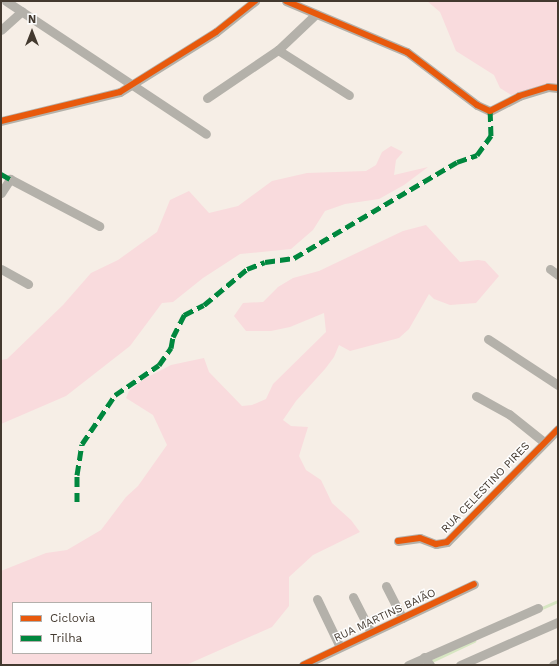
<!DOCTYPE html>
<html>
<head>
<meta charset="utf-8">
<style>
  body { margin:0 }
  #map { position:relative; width:559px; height:666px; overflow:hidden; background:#f6eee6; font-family:"Work Sans",sans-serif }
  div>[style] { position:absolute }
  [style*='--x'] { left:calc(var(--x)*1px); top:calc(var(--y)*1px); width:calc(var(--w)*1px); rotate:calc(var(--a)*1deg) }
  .green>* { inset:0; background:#f9dbdd }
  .stream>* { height:2.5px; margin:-1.25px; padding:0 1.25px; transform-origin:1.25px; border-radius:1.25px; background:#d7e6c2 }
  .street>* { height:9px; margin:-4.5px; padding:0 4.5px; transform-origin:4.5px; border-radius:4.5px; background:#b4b1aa }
  .quiet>* { height:5px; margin-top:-2.5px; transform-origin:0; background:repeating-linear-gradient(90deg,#00873e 0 10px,transparent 0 15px) }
  .cycleway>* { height:6px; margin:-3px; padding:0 3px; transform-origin:3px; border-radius:3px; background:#e8590c }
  span { translate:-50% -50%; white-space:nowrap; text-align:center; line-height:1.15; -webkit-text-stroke:3px #fefefe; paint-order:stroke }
  .street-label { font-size:11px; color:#43392f }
  .frame { position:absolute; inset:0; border:2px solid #43392f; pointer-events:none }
  .legend { position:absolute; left:12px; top:602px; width:140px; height:52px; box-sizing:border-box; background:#fefefe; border:1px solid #b3afab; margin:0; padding:5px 7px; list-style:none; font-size:12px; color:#43392f }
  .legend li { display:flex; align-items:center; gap:8px; height:20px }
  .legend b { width:20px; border:1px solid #b3afab }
  .north { position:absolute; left:12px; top:12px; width:40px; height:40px; -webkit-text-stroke:3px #fefefe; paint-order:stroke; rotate:0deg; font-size:11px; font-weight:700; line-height:16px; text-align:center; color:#43392f }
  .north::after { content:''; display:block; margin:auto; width:14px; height:18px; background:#43392f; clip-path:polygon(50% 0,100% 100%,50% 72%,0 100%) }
</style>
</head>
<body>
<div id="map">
  <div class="green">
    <i style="clip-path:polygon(427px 1px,558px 1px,558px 84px,511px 95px,500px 88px,494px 75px,456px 51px,440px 12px)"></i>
    <i style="clip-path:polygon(391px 146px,403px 152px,396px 160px,394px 175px,428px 167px,404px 185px,379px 199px,345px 204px,325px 211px,313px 230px,291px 249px,240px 254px,203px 278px,173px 302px,162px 303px,130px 346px,66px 396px,1px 424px,1px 360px,7px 359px,63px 305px,91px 273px,118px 260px,157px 232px,170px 200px,189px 191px,209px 213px,238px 206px,272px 181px,307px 173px,366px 171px,376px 165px,382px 152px)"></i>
    <i style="clip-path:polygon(evenodd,426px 225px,460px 262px,478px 260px,485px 261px,499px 276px,476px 303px,450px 305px,434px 299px,429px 294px,409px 329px,399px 338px,350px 351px,339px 345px,334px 357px,325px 369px,296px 401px,283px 420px,291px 426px,308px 427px,299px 456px,306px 470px,321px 480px,332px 503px,351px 520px,360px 532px,313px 555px,289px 577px,289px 606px,272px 627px,186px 665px,1px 665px,1px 571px,46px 553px,67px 550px,101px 530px,126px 497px,138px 486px,167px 445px,153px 415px,126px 398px,129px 391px,144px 379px,171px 365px,204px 358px,209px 372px,242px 406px,252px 405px,266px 399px,273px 384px,326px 332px,324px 313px,290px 327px,271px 331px,246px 331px,234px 316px,243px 303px,263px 302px,278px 287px,293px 278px,319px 271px,403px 231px,426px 225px,13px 603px,151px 603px,151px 653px,13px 653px,13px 603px)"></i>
  </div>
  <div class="stream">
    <i style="--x:540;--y:609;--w:20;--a:-24"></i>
    <i style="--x:430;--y:662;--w:49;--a:-25.5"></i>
  </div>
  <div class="street">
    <i style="--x:6;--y:1;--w:240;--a:33.6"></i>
    <i style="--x:286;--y:1;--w:131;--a:22.9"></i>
    <i style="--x:407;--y:52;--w:88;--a:37.1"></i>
    <i style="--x:477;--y:105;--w:14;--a:25"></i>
    <i style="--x:490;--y:111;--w:33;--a:-27"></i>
    <i style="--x:519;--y:96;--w:30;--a:-17"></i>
    <i style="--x:548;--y:87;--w:10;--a:6"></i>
    <i style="--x:1;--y:30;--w:28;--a:-42"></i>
    <i style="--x:278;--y:50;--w:84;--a:32.4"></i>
    <i style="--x:207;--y:98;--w:86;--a:-34.1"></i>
    <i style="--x:278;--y:50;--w:52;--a:-43.5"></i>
    <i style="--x:1;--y:121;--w:122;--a:-13.7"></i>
    <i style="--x:120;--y:92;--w:113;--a:-32"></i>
    <i style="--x:216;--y:32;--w:50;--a:-38.5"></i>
    <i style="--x:1;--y:193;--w:17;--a:-57"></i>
    <i style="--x:10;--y:179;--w:101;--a:27.8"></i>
    <i style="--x:1;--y:269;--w:31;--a:29"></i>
    <i style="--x:550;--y:269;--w:10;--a:37"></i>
    <i style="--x:488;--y:339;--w:84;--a:33.3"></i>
    <i style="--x:476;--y:396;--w:38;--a:29"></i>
    <i style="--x:509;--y:414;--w:45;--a:38.7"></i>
    <i style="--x:398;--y:541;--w:22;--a:-8"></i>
    <i style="--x:420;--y:538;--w:17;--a:21"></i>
    <i style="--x:436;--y:544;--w:11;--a:-10"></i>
    <i style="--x:447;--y:542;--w:158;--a:-45.5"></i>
    <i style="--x:386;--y:586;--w:36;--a:63"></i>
    <i style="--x:353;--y:597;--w:39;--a:63"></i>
    <i style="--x:317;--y:599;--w:53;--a:64.4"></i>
    <i style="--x:424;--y:657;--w:10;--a:53"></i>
    <i style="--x:303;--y:665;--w:189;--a:-25.3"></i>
    <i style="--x:408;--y:665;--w:142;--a:-23.7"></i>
    <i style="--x:460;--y:665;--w:107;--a:-23.7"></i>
    <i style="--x:553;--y:665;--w:5;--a:-22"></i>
  </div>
  <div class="quiet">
    <i style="--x:1;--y:174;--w:10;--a:29"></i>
    <i style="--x:77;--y:502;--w:27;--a:-90"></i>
    <i style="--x:77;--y:475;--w:31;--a:-81"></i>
    <i style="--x:82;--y:444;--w:59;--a:-56"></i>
    <i style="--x:115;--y:395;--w:53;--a:-34.3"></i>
    <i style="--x:159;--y:365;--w:21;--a:-55"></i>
    <i style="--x:171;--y:348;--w:11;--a:-80"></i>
    <i style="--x:173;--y:337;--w:25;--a:-63"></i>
    <i style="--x:184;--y:315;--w:22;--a:-27"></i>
    <i style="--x:204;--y:305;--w:56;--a:-39.9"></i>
    <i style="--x:247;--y:269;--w:19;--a:-21"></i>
    <i style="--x:265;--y:262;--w:29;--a:-8"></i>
    <i style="--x:294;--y:258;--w:189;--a:-30.5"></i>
    <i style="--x:457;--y:162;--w:21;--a:-19"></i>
    <i style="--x:477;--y:155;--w:24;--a:-54"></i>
    <i style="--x:491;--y:136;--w:25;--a:-92"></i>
  </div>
  <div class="cycleway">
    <i style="--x:286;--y:1;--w:131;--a:22.9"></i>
    <i style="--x:407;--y:52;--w:88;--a:37.1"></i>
    <i style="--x:477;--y:105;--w:14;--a:25"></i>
    <i style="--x:490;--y:111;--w:33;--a:-27"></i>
    <i style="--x:519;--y:96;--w:30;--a:-17"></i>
    <i style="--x:548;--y:87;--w:10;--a:6"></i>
    <i style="--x:1;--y:121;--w:122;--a:-13.7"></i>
    <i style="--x:120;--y:92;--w:113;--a:-32"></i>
    <i style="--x:216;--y:32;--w:50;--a:-38.5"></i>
    <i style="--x:398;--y:541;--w:22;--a:-8"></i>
    <i style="--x:420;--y:538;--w:17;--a:21"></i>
    <i style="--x:436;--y:544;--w:11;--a:-10"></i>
    <i style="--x:447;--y:542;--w:158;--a:-45.5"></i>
    <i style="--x:303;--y:665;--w:189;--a:-25.3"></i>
  </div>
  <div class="street-label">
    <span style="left:486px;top:488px;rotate:-46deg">RUA CELESTINO PIRES</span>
    <span style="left:385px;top:616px;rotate:-25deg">RUA MARTINS BAIÃO</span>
  </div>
  <div class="frame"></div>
  <ul class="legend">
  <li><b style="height:5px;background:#e8590c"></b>Ciclovia</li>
  <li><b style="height:5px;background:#00873e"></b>Trilha</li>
  </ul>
  <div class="north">N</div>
</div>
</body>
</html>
